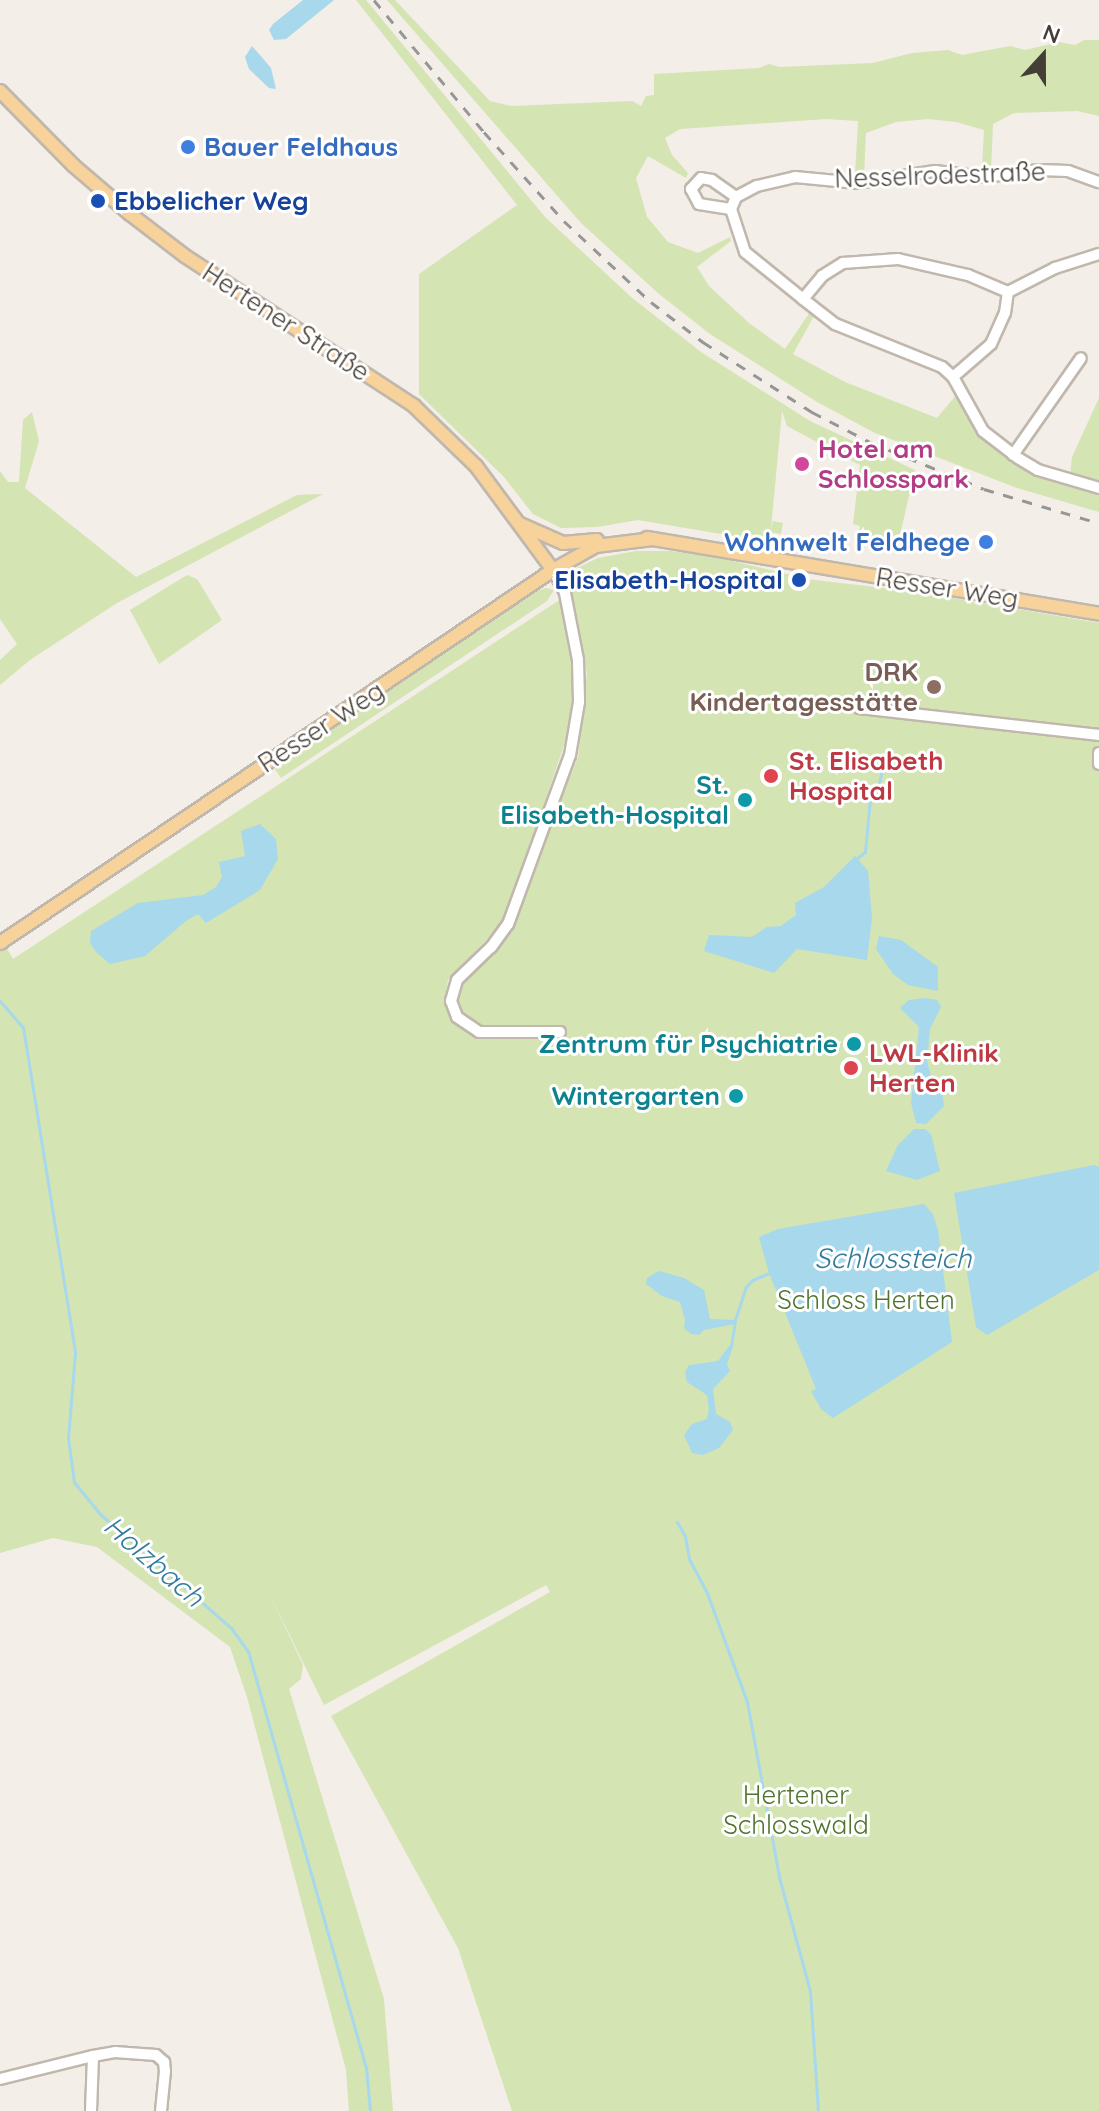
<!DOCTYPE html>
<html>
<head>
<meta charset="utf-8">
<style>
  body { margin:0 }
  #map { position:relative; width:1099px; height:2111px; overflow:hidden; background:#f3eee7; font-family:Quicksand,sans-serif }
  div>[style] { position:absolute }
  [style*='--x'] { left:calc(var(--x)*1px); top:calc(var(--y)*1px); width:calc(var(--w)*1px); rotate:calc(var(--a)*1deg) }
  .green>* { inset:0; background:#d4e4b2 }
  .water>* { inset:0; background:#a7d8ec }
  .stream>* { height:3px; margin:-1.5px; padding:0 1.5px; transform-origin:1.5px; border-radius:1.5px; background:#a7d8ec }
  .roads { filter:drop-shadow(2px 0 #c0b7ad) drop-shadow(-2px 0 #c0b7ad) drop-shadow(0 2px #c0b7ad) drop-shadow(0 -2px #c0b7ad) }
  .minor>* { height:10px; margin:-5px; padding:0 5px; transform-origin:5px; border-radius:5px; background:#fff }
  .major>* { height:12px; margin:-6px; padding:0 6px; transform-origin:6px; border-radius:6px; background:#f8d29b }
  .rail>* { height:3px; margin-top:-1.5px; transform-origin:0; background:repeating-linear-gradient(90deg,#969696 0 10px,transparent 0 20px) }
  .dots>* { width:22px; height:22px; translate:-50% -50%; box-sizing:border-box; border:4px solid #fff; border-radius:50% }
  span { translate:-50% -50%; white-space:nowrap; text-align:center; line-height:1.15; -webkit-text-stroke:6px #fff; paint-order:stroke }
  .shop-label { font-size:26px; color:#366cbe; font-weight:700 }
  .left { translate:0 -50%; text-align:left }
  .right { translate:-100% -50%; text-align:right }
  .street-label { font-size:26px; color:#453e37 }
  .transit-label { font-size:26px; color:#164399; font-weight:700 }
  .hotel-label { font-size:26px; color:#b23c85; font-weight:700 }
  .education-label { font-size:26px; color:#785e54; font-weight:700 }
  .health-label { font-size:26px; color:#be3a42; font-weight:700 }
  .culture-label { font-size:26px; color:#0d838f; font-weight:700 }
  .park-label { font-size:26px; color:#50742d }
  .water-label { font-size:28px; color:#327b9c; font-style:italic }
  .north { position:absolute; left:1003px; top:16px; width:80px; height:80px; -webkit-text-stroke:6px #fff; paint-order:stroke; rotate:21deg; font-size:22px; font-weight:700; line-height:32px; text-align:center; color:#453e37 }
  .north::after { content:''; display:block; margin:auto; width:28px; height:36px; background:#453e37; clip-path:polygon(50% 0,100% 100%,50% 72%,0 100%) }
</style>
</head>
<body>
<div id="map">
  <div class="green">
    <i style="clip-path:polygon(356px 0,366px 0,545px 217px,631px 297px,701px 352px,810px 421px,915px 470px,897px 548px,858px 539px,860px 526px,853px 524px,860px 465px,787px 426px,782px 411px,771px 529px,773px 521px,783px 523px,781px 534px,770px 532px,769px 542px,638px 520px,597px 527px,561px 528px,533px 514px,503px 476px,419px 394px,419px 274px,517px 205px)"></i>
    <i style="clip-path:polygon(387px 0,395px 0,490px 101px,511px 106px,632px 101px,641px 106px,646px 96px,654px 95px,654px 74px,759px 68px,769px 64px,780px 67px,873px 63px,912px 53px,948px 50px,962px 55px,1010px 46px,1025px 50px,1059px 42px,1075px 45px,1084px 40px,1099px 40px,1099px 116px,1077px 111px,1014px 113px,993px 124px,991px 169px,982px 168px,984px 130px,956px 122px,928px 119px,896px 122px,866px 133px,864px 176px,855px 176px,858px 121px,826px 119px,680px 129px,665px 138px,672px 155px,688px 173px,686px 178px,648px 156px,636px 178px,647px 217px,668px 242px,698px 253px,730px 237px,731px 241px,697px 267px,709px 286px,749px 323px,785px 349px,810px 312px,814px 316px,793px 354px,845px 382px,937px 418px,957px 394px,979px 433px,995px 449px,1032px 470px,1099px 491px,1099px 512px,1017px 488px,875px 433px,817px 402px,710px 334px,659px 294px,581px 223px)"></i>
    <i style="clip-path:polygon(1099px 398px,1099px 484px,1070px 476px,1072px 457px)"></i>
    <i style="clip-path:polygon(32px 412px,39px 441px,25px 488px,136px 577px,297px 495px,323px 494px,117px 603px,30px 660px,0 685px,0 660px,17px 644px,0 619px,0 471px,8px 482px,19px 482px,23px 420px)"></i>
    <i style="clip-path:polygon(636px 551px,670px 551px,716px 557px,807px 579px,917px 592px,1099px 623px,1099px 2111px,512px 2111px,458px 1948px,331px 1716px,550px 1592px,546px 1585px,324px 1705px,268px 1591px,303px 1665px,301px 1679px,289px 1689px,384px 1999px,393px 2111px,349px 2111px,346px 2070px,247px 1697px,230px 1647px,97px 1547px,53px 1538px,0 1553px,0 948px,5px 945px,13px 959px,561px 599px,575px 682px,566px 739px,506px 919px,448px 980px,446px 992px,460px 985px,512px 925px,578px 757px,587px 673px,567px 590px,575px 585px,575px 569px,598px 558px)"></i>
    <i style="clip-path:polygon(187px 575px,197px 579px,222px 620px,159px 664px,130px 610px)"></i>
    <i style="clip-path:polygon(546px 588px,554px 590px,547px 601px,302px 764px,281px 778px,274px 768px,537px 591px)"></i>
  </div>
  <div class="water">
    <i style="clip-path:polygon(303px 0,334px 0,286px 39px,274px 40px,269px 30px,273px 24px)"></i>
    <i style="clip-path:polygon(252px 46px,271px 68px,276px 89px,269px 88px,249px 69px,245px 57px)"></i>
    <i style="clip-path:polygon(260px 824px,276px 839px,278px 859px,260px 890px,206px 923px,198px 914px,187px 920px,145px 956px,110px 964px,96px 952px,90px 943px,91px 931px,138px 903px,203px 895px,216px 887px,222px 877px,219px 862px,245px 856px,241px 831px)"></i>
    <i style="clip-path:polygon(855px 856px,868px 871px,872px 918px,867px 960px,797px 949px,774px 973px,704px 951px,709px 935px,752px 937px,767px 927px,781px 926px,796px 915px,795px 903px,824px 887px)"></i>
    <i style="clip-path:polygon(879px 936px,901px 940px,938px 967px,938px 991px,908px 985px,893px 974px,876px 949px)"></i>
    <i style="clip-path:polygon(925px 998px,937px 1000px,941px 1007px,930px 1029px,927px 1061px,931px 1076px,942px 1091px,944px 1106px,926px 1124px,916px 1123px,911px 1103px,919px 1027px,900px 1008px,909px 1000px)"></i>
    <i style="clip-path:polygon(914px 1129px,925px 1129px,931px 1134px,940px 1171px,917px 1180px,886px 1171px,898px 1145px)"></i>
    <i style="clip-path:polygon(1094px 1165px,1099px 1167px,1099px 1270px,987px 1335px,976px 1327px,954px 1193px)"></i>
    <i style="clip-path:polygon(924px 1204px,933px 1214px,938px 1230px,952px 1342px,833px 1418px,821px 1409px,811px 1391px,816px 1389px,769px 1273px,759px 1237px,778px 1229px)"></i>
    <i style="clip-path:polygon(659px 1271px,684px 1278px,704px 1290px,710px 1319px,735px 1320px,735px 1324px,704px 1330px,699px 1335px,691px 1334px,684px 1328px,685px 1320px,680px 1302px,662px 1296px,646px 1284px,647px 1278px)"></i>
    <i style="clip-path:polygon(729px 1346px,733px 1346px,727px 1364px,730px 1371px,713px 1389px,716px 1414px,730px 1422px,733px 1430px,719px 1448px,703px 1455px,692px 1453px,684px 1435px,692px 1424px,707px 1419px,709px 1409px,707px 1395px,687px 1382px,685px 1372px,689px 1365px,718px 1361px)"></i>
  </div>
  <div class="stream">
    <i style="--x:857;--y:858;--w:10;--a:-37"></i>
    <i style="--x:865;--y:852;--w:54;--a:-84.7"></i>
    <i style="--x:870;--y:798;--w:13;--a:-51"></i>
    <i style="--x:878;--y:788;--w:24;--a:-78"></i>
    <i style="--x:883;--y:765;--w:14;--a:-30"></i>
    <i style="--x:0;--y:1001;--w:35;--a:49"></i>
    <i style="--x:23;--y:1027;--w:330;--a:80.9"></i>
    <i style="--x:75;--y:1353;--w:85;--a:94.7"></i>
    <i style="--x:68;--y:1438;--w:44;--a:82.2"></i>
    <i style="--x:74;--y:1482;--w:41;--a:50.9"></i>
    <i style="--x:100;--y:1514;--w:174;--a:41"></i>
    <i style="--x:231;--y:1628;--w:29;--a:54"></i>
    <i style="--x:248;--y:1651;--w:432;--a:74.2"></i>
    <i style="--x:366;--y:2067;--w:44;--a:84.8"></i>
    <i style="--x:731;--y:1346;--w:26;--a:-81"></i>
    <i style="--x:735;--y:1320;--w:35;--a:-72"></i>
    <i style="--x:746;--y:1287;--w:9;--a:-49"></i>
    <i style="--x:752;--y:1280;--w:18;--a:-22"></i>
    <i style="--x:677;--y:1522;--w:16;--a:60"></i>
    <i style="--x:685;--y:1536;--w:23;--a:80"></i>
    <i style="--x:689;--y:1559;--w:38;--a:62"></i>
    <i style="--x:707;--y:1593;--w:116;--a:69.8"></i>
    <i style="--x:747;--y:1702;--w:178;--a:79.6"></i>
    <i style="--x:779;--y:1877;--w:118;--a:74.8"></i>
    <i style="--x:810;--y:1991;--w:120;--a:86.2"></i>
  </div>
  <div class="roads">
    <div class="minor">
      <i style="--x:736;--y:197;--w:29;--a:-145"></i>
      <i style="--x:712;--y:180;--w:11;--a:-170"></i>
      <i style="--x:701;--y:178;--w:15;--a:132"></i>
      <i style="--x:691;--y:189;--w:17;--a:62"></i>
      <i style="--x:699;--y:204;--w:32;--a:9"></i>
      <i style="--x:731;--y:209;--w:13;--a:-67"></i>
      <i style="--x:736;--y:197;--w:24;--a:-28"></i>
      <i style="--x:757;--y:186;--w:39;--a:-13"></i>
      <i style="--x:795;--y:177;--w:63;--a:5.4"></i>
      <i style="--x:858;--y:183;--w:78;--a:-8.9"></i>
      <i style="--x:935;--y:171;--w:49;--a:7"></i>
      <i style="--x:984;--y:177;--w:56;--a:-7.1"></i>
      <i style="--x:1040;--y:170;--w:28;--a:2"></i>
      <i style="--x:1068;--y:171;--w:33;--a:20"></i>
      <i style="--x:731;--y:209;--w:45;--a:72"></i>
      <i style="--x:745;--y:252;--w:75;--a:39"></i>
      <i style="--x:803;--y:299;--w:41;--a:38"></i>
      <i style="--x:835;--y:324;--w:115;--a:21.9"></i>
      <i style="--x:942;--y:367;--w:15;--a:42"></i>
      <i style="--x:953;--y:377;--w:62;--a:60.9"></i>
      <i style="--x:983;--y:431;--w:44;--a:37.6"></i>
      <i style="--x:1018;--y:458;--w:23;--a:31"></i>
      <i style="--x:1038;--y:470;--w:64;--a:16.4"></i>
      <i style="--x:803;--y:299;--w:30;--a:-50"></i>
      <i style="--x:822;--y:276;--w:25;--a:-32"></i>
      <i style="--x:843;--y:263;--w:55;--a:-4.2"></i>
      <i style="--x:898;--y:259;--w:72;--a:12.9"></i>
      <i style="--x:968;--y:275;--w:43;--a:23"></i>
      <i style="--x:953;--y:377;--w:50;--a:-41"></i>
      <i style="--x:991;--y:344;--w:34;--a:-66"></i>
      <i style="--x:1005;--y:313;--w:21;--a:-82"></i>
      <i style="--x:1008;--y:292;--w:53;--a:-27.1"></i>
      <i style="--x:1055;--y:268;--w:46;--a:-17.7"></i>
      <i style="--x:1013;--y:455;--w:118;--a:-55"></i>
      <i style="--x:553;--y:570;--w:26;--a:62"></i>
      <i style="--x:565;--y:593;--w:68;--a:79"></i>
      <i style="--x:578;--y:660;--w:42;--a:88.6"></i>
      <i style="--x:579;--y:702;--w:54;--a:99.6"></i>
      <i style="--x:570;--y:755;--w:180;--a:110.1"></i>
      <i style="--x:508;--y:924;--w:29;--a:126"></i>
      <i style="--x:491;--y:947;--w:47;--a:135.9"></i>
      <i style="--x:457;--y:980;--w:22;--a:106"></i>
      <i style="--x:451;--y:1001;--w:17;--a:69"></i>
      <i style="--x:457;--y:1017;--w:27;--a:34"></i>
      <i style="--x:479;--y:1032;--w:81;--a:0"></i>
      <i style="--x:859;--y:708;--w:242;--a:6.4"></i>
      <i style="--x:1099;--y:753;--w:11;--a:90"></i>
      <i style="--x:0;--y:2079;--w:96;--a:-13.9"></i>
      <i style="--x:93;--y:2056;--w:22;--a:-10"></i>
      <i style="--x:115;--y:2052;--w:41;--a:4.2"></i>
      <i style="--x:156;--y:2055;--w:11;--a:41"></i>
      <i style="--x:164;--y:2062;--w:9;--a:84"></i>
      <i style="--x:165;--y:2071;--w:40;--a:95.7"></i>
      <i style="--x:91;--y:2111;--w:55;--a:-87.9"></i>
    </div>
    <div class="major">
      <i style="--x:0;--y:91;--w:105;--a:45.4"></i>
      <i style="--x:74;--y:166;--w:74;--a:40.6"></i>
      <i style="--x:130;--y:214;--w:69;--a:37.4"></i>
      <i style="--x:185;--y:256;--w:274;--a:33.2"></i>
      <i style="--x:414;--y:406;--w:86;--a:44.1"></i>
      <i style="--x:476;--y:466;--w:129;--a:53.5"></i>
      <i style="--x:520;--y:524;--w:47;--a:23.8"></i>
      <i style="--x:563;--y:543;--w:34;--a:-5"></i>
      <i style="--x:647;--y:538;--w:458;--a:9.5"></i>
      <i style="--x:0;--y:943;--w:667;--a:-34"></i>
      <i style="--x:553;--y:570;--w:49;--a:-29.2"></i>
      <i style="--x:596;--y:546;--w:57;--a:-7"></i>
    </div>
  </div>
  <div class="rail">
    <i style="--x:374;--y:0;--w:172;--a:50.2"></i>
    <i style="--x:484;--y:132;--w:120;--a:48"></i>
    <i style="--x:564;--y:221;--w:119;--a:43"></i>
    <i style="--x:651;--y:302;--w:66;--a:37.6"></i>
    <i style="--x:703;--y:342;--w:130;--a:32.7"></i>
    <i style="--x:812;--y:412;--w:65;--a:27.3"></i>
    <i style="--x:870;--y:442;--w:123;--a:22.4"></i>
    <i style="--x:984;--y:489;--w:120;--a:16.5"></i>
  </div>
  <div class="dots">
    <i style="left:188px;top:147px;background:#3f7fe0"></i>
    <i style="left:98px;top:201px;background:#1a4fb4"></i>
    <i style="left:802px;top:464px;background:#d1479c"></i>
    <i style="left:986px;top:542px;background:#3f7fe0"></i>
    <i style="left:799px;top:580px;background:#1a4fb4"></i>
    <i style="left:934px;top:687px;background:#8d6e63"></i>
    <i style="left:771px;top:776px;background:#e0444e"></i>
    <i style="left:745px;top:800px;background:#0f9aa8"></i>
    <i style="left:854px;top:1044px;background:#0f9aa8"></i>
    <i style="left:851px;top:1068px;background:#e0444e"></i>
    <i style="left:736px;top:1096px;background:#0f9aa8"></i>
  </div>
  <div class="shop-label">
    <span class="left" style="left:204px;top:147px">Bauer Feldhaus</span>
    <span class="right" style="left:970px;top:542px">Wohnwelt Feldhege</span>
  </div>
  <div class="street-label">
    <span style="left:940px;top:175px;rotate:-2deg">Nesselrodestraße</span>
    <span style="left:286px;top:322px;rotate:33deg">Hertener Straße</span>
    <span style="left:947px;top:588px;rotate:9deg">Resser Weg</span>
    <span style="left:321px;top:727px;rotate:-33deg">Resser Weg</span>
  </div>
  <div class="transit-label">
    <span class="left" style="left:114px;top:201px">Ebbelicher Weg</span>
    <span class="right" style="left:783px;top:580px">Elisabeth-Hospital</span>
  </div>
  <div class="hotel-label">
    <span class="left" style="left:818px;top:464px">Hotel am<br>Schlosspark</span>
  </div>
  <div class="education-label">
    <span class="right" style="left:918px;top:687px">DRK<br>Kindertagesstätte</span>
  </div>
  <div class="health-label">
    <span class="left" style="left:789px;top:776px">St. Elisabeth<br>Hospital</span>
    <span class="left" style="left:869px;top:1068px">LWL-Klinik<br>Herten</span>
  </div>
  <div class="culture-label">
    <span class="right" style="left:729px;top:800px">St.<br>Elisabeth-Hospital</span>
    <span class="right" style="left:838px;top:1044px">Zentrum für Psychiatrie</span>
    <span class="right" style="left:720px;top:1096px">Wintergarten</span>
  </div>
  <div class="park-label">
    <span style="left:866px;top:1300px">Schloss Herten</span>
    <span style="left:796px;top:1810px">Hertener<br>Schlosswald</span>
  </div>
  <div class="water-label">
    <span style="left:893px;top:1258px">Schlossteich</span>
    <span style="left:154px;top:1561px;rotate:41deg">Holzbach</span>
  </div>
  <div class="north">N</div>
</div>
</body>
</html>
